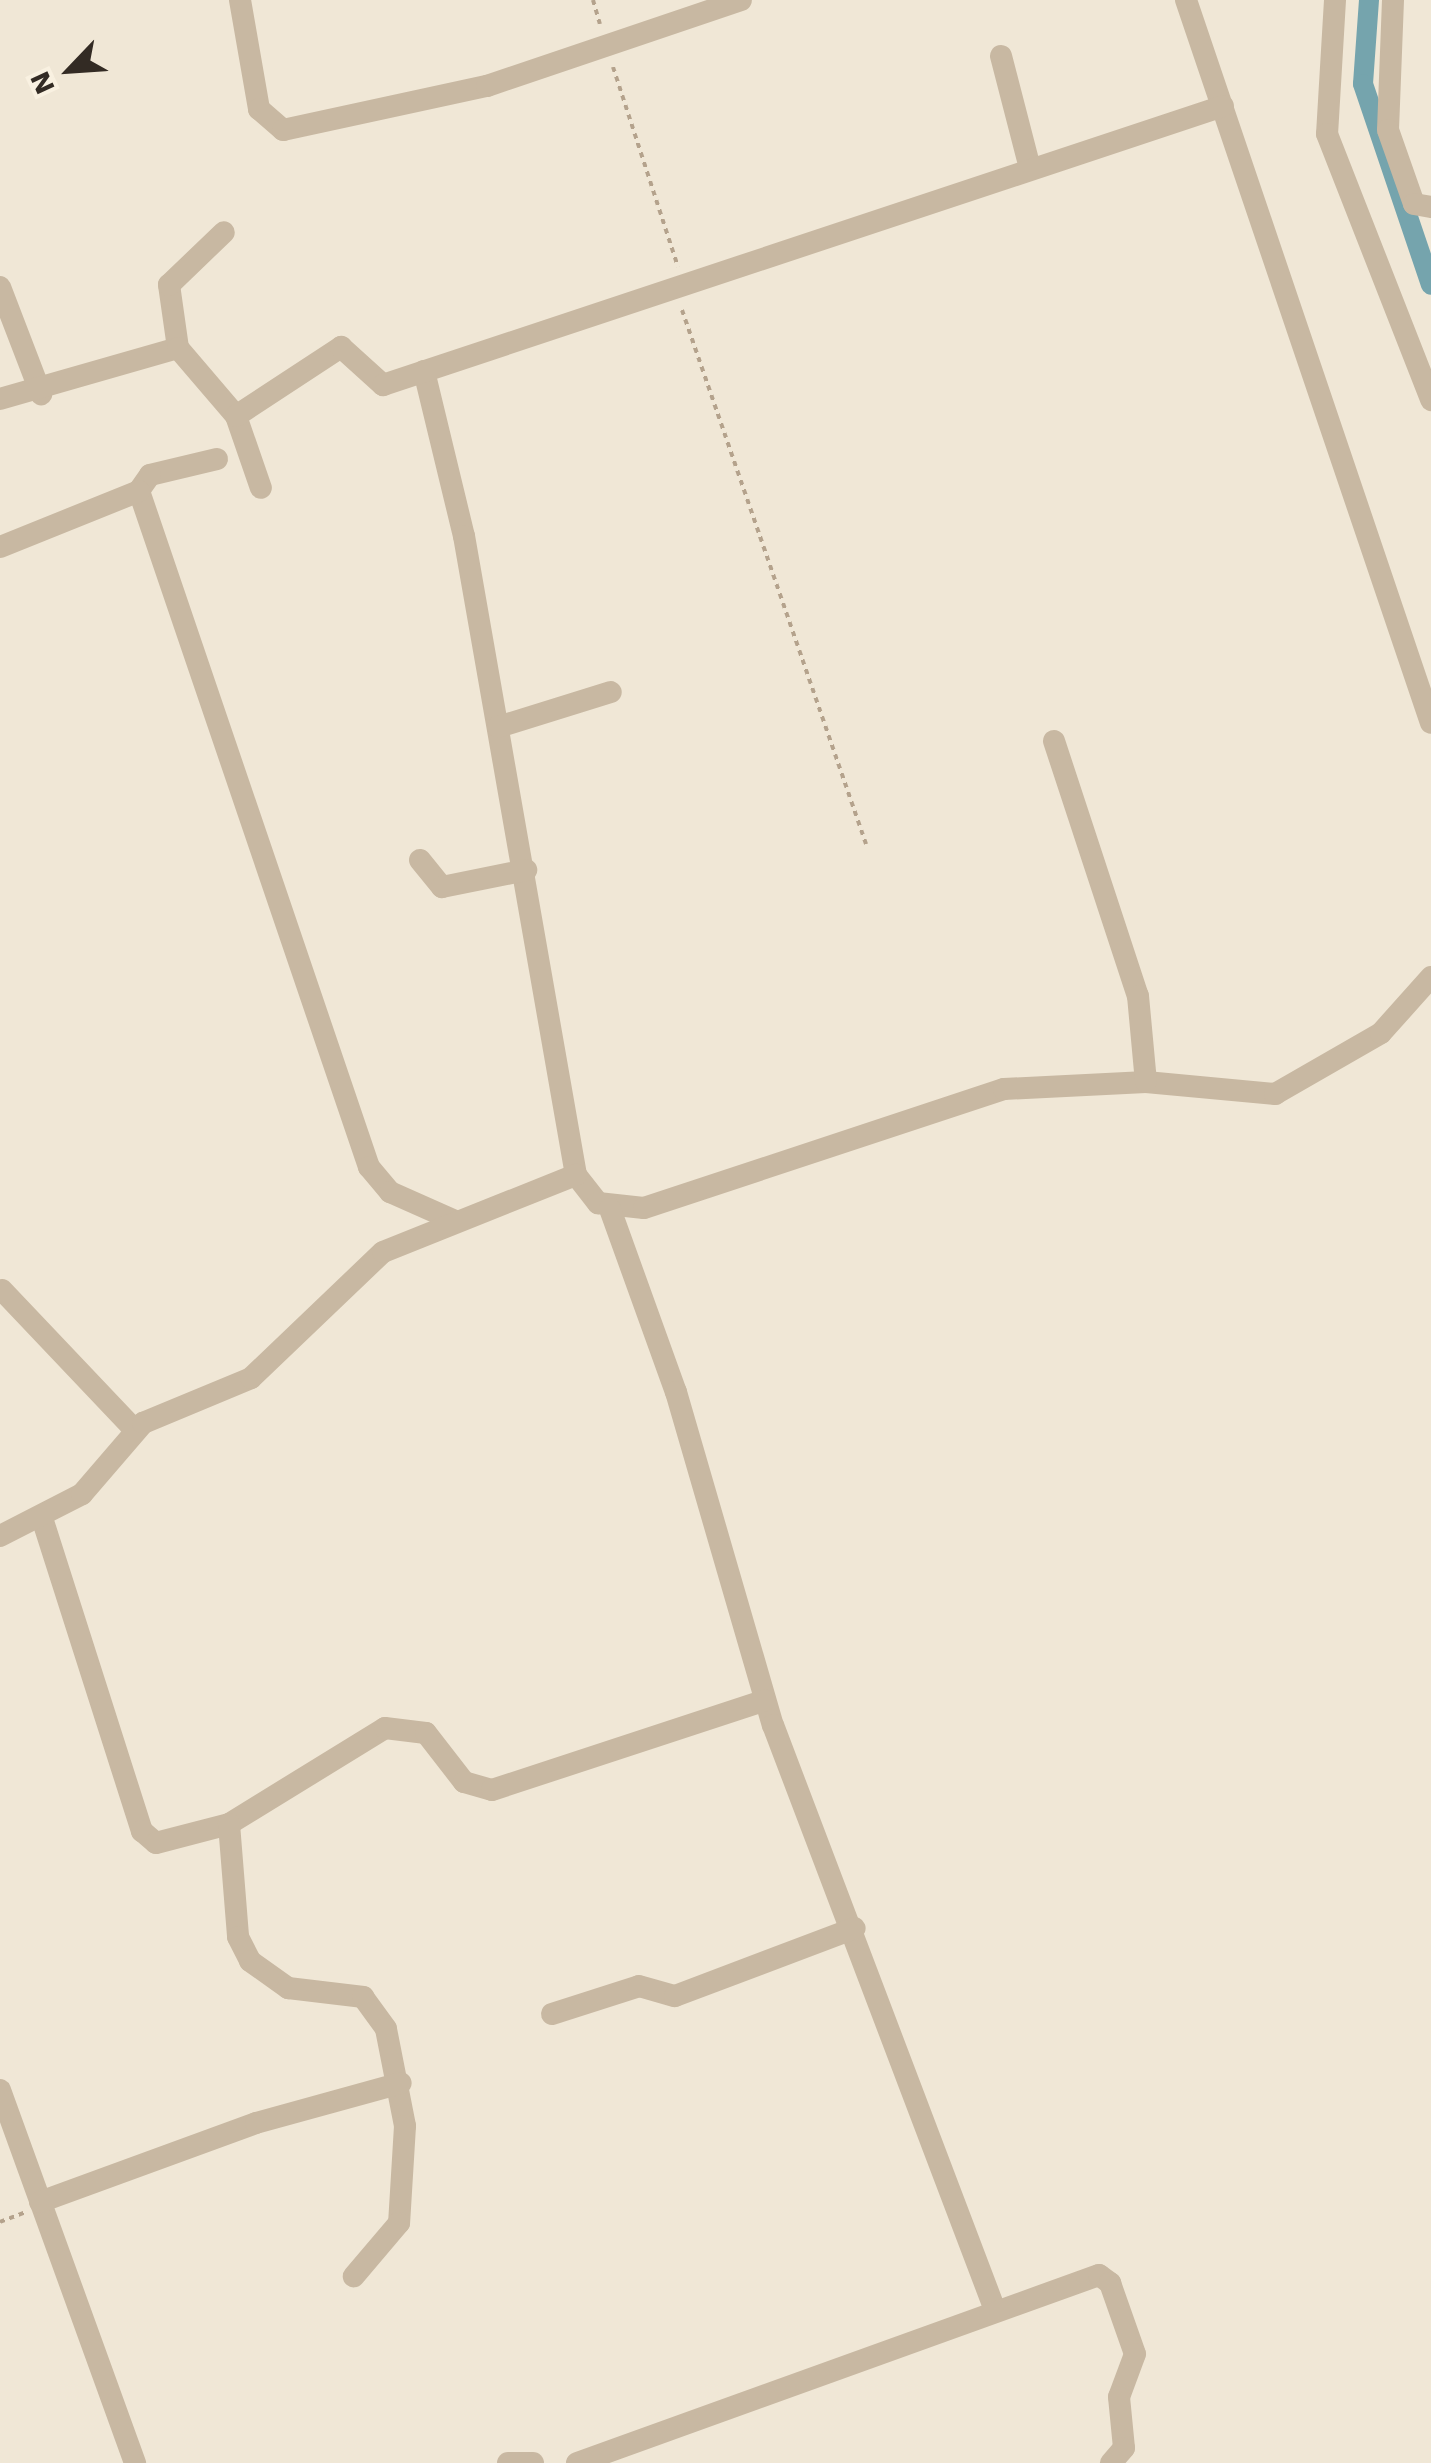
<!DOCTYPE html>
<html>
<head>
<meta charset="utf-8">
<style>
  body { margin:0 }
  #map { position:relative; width:1431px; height:2463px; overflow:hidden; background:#f0e7d6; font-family:"Work Sans",sans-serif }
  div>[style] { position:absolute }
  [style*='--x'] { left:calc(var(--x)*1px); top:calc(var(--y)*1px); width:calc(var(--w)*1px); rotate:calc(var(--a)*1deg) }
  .canal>* { height:20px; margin:-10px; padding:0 10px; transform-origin:10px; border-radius:10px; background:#75a4ad }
  .path>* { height:4px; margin-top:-2px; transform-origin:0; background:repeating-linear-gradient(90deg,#b4a28c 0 5px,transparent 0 10px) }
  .minor>* { height:22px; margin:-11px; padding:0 11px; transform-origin:11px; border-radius:11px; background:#c8b8a2 }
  span { translate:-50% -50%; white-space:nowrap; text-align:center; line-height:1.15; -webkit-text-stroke:8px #f9f1e1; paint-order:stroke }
  .north { position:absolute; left:20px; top:20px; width:100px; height:100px; -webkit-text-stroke:8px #f9f1e1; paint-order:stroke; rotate:245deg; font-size:28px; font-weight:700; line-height:40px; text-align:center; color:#332b24 }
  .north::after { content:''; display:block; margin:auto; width:35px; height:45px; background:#332b24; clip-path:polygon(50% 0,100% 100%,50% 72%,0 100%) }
</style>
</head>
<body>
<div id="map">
  <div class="canal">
    <i style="--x:1369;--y:0;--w:84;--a:94.1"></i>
    <i style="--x:1363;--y:84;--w:212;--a:71.3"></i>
  </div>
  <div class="path">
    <i style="--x:593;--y:0;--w:25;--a:74"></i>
    <i style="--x:613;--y:67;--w:210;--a:72"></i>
    <i style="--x:682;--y:310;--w:565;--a:70.99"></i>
    <i style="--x:0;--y:2222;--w:26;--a:-21"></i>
  </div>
  <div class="minor">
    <i style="--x:240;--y:0;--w:111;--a:80.1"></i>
    <i style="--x:259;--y:109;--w:32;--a:41"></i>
    <i style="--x:283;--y:130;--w:209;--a:-12.2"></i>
    <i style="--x:487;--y:86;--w:268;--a:-18.7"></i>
    <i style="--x:1186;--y:0;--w:763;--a:71.28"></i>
    <i style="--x:1335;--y:0;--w:134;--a:93.4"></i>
    <i style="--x:1327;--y:134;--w:286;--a:68.6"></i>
    <i style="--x:1393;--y:0;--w:130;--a:92.2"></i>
    <i style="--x:1388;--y:130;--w:78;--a:70.6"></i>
    <i style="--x:1414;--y:204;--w:17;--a:10"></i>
    <i style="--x:1001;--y:56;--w:112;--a:75.5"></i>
    <i style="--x:0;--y:287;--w:115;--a:69"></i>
    <i style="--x:178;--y:348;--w:64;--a:-98.1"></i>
    <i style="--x:169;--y:285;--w:76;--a:-43.9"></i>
    <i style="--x:424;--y:371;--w:170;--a:76.4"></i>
    <i style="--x:464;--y:536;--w:649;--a:80.06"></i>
    <i style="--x:576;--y:1175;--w:36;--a:52"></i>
    <i style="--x:598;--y:1203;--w:46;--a:6.2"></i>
    <i style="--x:644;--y:1208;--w:379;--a:-18.3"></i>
    <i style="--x:1004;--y:1089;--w:142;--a:-2.8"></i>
    <i style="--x:1146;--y:1082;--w:130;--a:5.3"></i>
    <i style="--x:1275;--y:1094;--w:122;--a:-29.9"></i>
    <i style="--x:1381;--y:1033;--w:75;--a:-48.2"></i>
    <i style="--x:0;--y:399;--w:185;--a:-16"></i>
    <i style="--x:178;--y:348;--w:89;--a:49.5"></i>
    <i style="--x:236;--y:416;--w:76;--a:70.9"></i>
    <i style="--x:236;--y:416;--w:126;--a:-33.3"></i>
    <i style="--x:341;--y:347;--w:57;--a:42.1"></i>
    <i style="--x:383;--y:385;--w:885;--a:-18.37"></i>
    <i style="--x:217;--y:459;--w:69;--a:166.6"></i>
    <i style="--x:150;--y:475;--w:19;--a:125"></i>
    <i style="--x:139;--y:491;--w:714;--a:71.21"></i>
    <i style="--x:369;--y:1167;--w:33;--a:50"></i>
    <i style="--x:390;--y:1192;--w:69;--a:24"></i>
    <i style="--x:0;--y:547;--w:150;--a:-21.9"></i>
    <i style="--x:498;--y:727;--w:118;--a:-17.2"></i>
    <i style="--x:1054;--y:741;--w:268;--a:71.8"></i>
    <i style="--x:1138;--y:996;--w:86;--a:84.7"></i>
    <i style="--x:420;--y:860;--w:35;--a:51"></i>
    <i style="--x:442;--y:887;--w:86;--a:-11.4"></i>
    <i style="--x:610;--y:1209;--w:195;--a:70.2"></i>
    <i style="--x:676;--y:1392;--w:347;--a:73.8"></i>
    <i style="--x:773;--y:1725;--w:626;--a:69.22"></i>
    <i style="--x:2;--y:1290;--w:192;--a:46.5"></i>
    <i style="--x:42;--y:1518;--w:329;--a:72.3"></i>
    <i style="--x:142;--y:1831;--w:18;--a:41"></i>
    <i style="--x:156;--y:1843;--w:75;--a:-14.6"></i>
    <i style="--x:229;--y:1824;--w:183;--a:-31.6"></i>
    <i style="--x:385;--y:1728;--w:41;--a:7"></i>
    <i style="--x:426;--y:1733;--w:62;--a:52.2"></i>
    <i style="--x:464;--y:1782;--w:29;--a:16"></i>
    <i style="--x:492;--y:1790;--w:287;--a:-18.2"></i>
    <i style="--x:0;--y:1536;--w:92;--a:-27.1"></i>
    <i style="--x:82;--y:1494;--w:94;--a:-49.3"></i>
    <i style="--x:143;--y:1423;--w:117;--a:-22.6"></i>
    <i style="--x:251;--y:1378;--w:182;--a:-43.7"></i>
    <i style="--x:383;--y:1252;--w:208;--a:-21.8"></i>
    <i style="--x:229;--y:1824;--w:113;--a:85.4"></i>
    <i style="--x:238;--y:1937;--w:27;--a:63"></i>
    <i style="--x:250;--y:1961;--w:47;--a:35.4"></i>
    <i style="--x:288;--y:1988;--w:76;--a:6.8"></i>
    <i style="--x:363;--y:1997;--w:39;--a:54"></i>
    <i style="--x:386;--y:2029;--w:99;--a:78.9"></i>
    <i style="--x:405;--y:2126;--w:97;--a:93.5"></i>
    <i style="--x:399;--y:2223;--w:70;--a:130.3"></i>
    <i style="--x:552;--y:2014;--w:91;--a:-17.8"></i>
    <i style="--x:639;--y:1986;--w:37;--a:16"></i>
    <i style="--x:675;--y:1996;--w:192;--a:-20.7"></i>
    <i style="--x:0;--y:2090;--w:397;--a:70.1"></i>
    <i style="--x:40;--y:2202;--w:230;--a:-20.1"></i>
    <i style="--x:256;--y:2123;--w:150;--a:-15.4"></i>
    <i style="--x:508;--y:2463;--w:25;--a:0"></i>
    <i style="--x:577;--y:2463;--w:555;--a:-19.81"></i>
    <i style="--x:1099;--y:2275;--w:14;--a:36"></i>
    <i style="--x:1110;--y:2283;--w:75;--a:70.6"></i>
    <i style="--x:1135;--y:2354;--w:46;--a:110.4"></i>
    <i style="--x:1119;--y:2397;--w:51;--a:84.4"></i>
    <i style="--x:1124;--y:2448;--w:20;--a:131"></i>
  </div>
  <div class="north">N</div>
</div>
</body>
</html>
